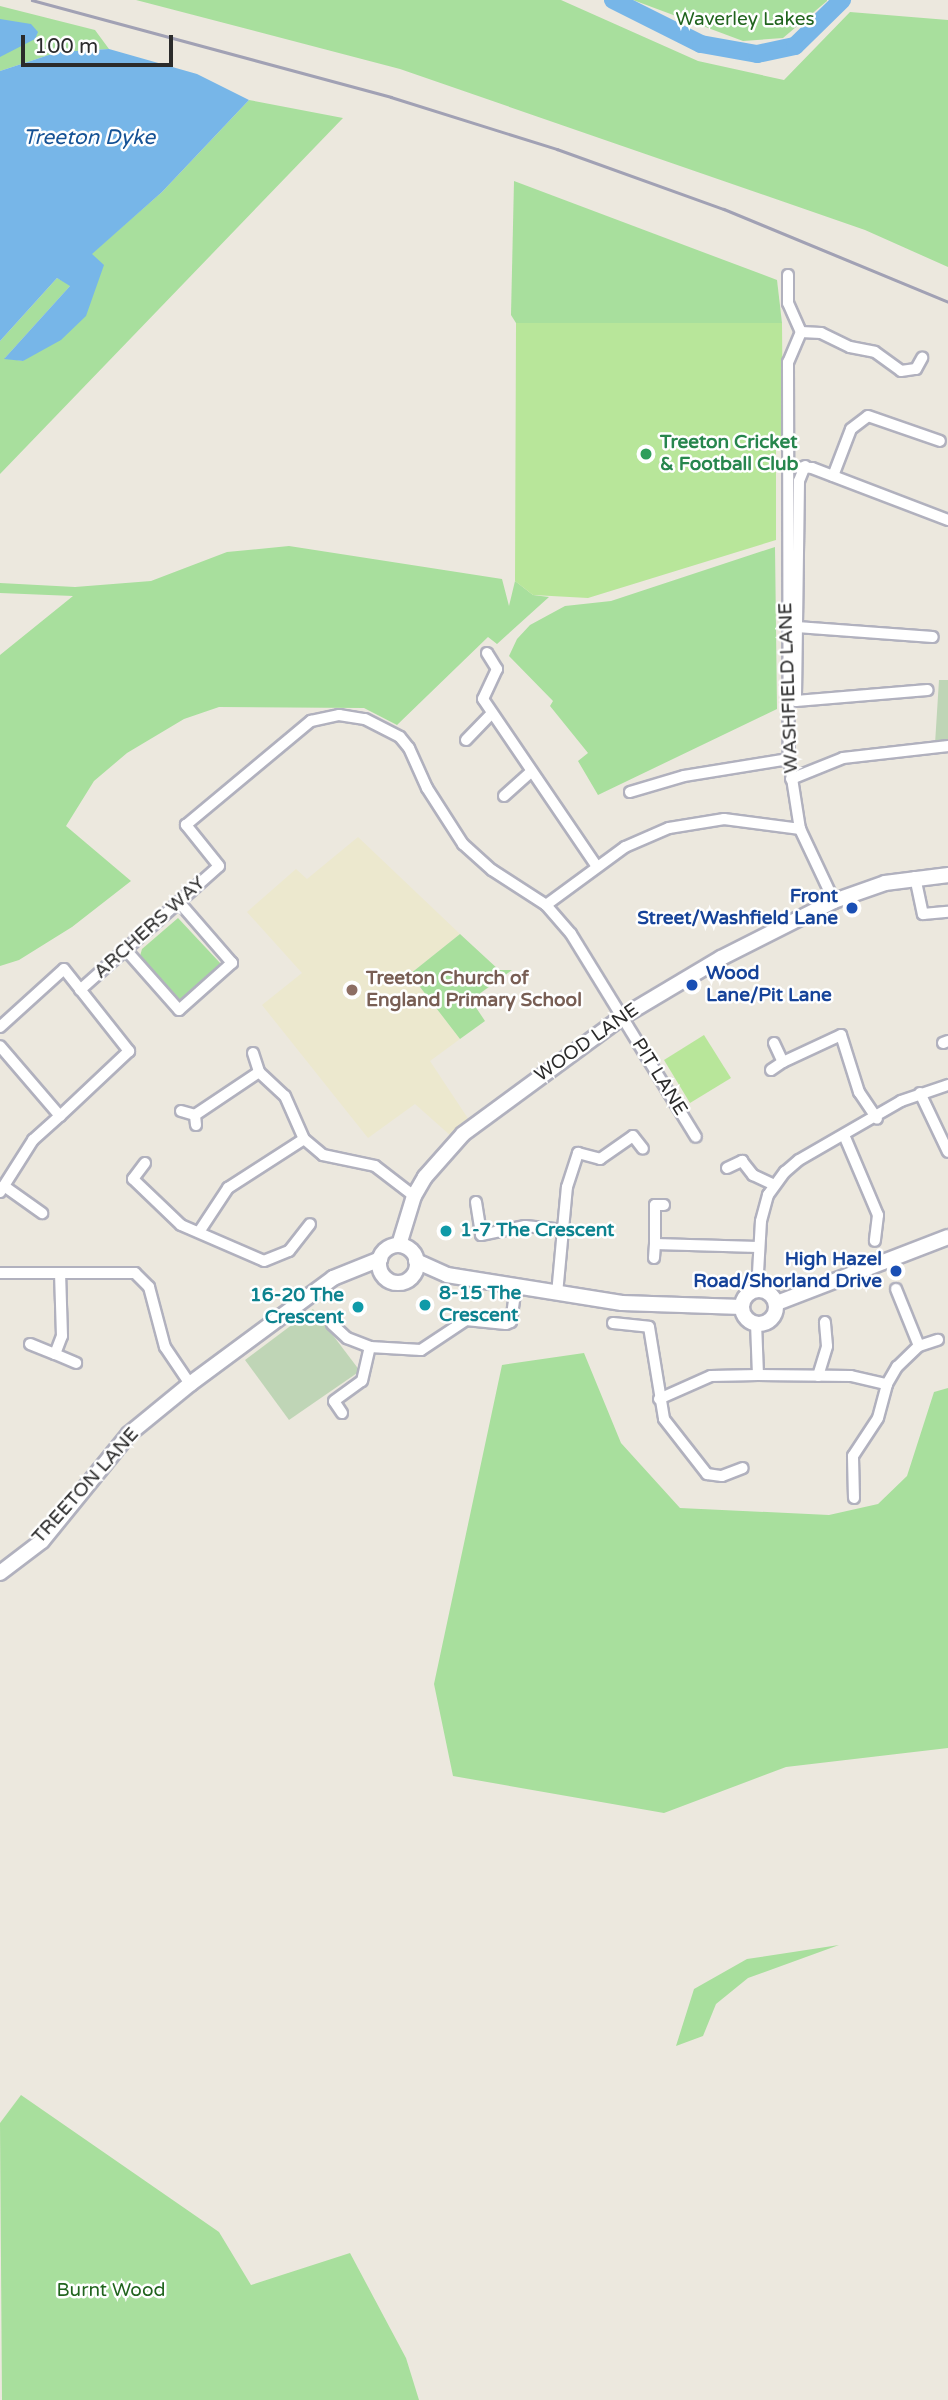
<!DOCTYPE html>
<html>
<head>
<meta charset="utf-8">
<style>
  body { margin:0 }
  #map { position:relative; width:948px; height:2400px; overflow:hidden; background:#ece8de; font-family:"Varela Round",sans-serif }
  div>[style] { position:absolute }
  [style*='--x'] { left:calc(var(--x)*1px); top:calc(var(--y)*1px); width:calc(var(--w)*1px); rotate:calc(var(--a)*1deg) }
  .education>* { inset:0; background:#ece8ce }
  .green>* { inset:0; background:#a8df9d }
  .cemetery>* { inset:0; background:#bfd5b6 }
  .pitch>* { inset:0; background:#b8e69a }
  .water>* { inset:0; background:#77b6e8 }
  .river>* { height:18px; margin:-9px; padding:0 9px; transform-origin:9px; border-radius:9px; background:#77b6e8 }
  .roads { filter:drop-shadow(2px 0 #b1b1be) drop-shadow(-2px 0 #b1b1be) drop-shadow(0 2px #b1b1be) drop-shadow(0 -2px #b1b1be) }
  .street>* { height:10px; margin:-5px; padding:0 5px; transform-origin:5px; border-radius:5px; background:#fff }
  .secondary>* { height:14px; margin:-7px; padding:0 7px; transform-origin:7px; border-radius:7px; background:#fff }
  .secondary>.ring { margin:-7px; padding:0; box-sizing:content-box; background:none; border:14px solid #fff; border-radius:50% }
  .rail>* { height:2.5px; margin:-1.25px; padding:0 1.25px; transform-origin:1.25px; border-radius:1.25px; background:#a1a1b4 }
  .dots>* { width:19px; height:19px; translate:-50% -50%; box-sizing:border-box; border:4px solid #fff; border-radius:50% }
  span { translate:-50% -50%; white-space:nowrap; text-align:center; line-height:1.15; -webkit-text-stroke:5px #fff; paint-order:stroke }
  .park-label { font-size:19px; color:#21641e }
  .leisure-label { font-size:19px; color:#27864d; font-weight:700 }
  .left { translate:0 -50%; text-align:left }
  .street-label { font-size:19px; color:#2b2b2b }
  .transit-label { font-size:19px; color:#164399; font-weight:700 }
  .right { translate:-100% -50%; text-align:right }
  .education-label { font-size:19px; color:#785e54; font-weight:700 }
  .culture-label { font-size:19px; color:#0d838f; font-weight:700 }
  .water-label { font-size:21px; color:#155295; font-style:italic }
  .scale { position:absolute; left:21px; top:35px; width:152px; height:32px; box-sizing:border-box; border:4px solid #2b2b2b; border-top:0; padding-left:9px; font-size:21px; line-height:24px; white-space:nowrap; color:#2b2b2b; -webkit-text-stroke:5px #fff; paint-order:stroke }
</style>
</head>
<body>
<div id="map">
  <div class="education">
    <i style="clip-path:polygon(358px 837px,460px 934px,410px 974px,460px 1039px,430px 1061px,469px 1120px,451px 1136px,415px 1104px,368px 1138px,262px 1005px,302px 973px,247px 912px,296px 869px,307px 879px)"></i>
  </div>
  <div class="green">
    <i style="clip-path:polygon(136px 0,561px 0,698px 61px,784px 80px,850px 12px,948px 20px,948px 267px,865px 230px,400px 69px)"></i>
    <i style="clip-path:polygon(633px 0,827px 0,827px 1px,783px 38px,743px 41px)"></i>
    <i style="clip-path:polygon(0 6px,95px 30px,109px 49px,58px 52px,0 71px)"></i>
    <i style="clip-path:polygon(249px 100px,343px 118px,0 474px,0 341px,57px 278px,71px 285px,5px 358px,23px 361px,91px 254px,162px 192px)"></i>
    <i style="clip-path:polygon(514px 181px,777px 280px,782px 323px,516px 323px,511px 315px)"></i>
    <i style="clip-path:polygon(289px 546px,502px 579px,509px 606px,515px 581px,533px 595px,549px 597px,497px 644px,488px 637px,397px 725px,364px 708px,219px 707px,184px 719px,127px 753px,94px 781px,66px 826px,131px 881px,72px 927px,19px 960px,0 966px,0 655px,73px 596px,0 593px,0 583px,75px 587px,151px 581px,227px 552px)"></i>
    <i style="clip-path:polygon(775px 547px,777px 709px,598px 795px,578px 761px,588px 753px,550px 706px,553px 701px,509px 656px,517px 639px,530px 625px,565px 606px,611px 601px)"></i>
    <i style="clip-path:polygon(178px 918px,221px 964px,181px 1001px,140px 956px,142px 949px)"></i>
    <i style="clip-path:polygon(460px 934px,499px 970px,512px 970px,471px 1000px,485px 1021px,460px 1039px,410px 974px)"></i>
    <i style="clip-path:polygon(584px 1353px,621px 1443px,680px 1508px,829px 1515px,878px 1504px,907px 1476px,934px 1392px,948px 1388px,948px 1748px,786px 1767px,664px 1813px,453px 1776px,434px 1684px,502px 1365px)"></i>
    <i style="clip-path:polygon(839px 1945px,748px 1978px,716px 2004px,703px 2036px,676px 2046px,694px 1989px,747px 1959px)"></i>
    <i style="clip-path:polygon(21px 2095px,219px 2232px,251px 2285px,350px 2253px,406px 2358px,419px 2400px,2px 2400px,0 2123px)"></i>
  </div>
  <div class="cemetery">
    <i style="clip-path:polygon(939px 680px,948px 680px,948px 742px,935px 744px)"></i>
    <i style="clip-path:polygon(313px 1309px,360px 1371px,289px 1420px,245px 1360px)"></i>
  </div>
  <div class="pitch">
    <i style="clip-path:polygon(516px 323px,782px 323px,783px 440px,776px 440px,776px 540px,588px 598px,533px 595px,515px 581px)"></i>
    <i style="clip-path:polygon(704px 1035px,731px 1078px,690px 1103px,664px 1060px)"></i>
  </div>
  <div class="water">
    <i style="clip-path:polygon(0 19px,31px 24px,38px 32px,35px 39px,0 57px)"></i>
    <i style="clip-path:polygon(109px 49px,197px 74px,249px 100px,162px 192px,92px 254px,104px 265px,86px 316px,61px 340px,23px 361px,4px 359px,70px 286px,57px 278px,0 341px,0 71px,58px 52px)"></i>
  </div>
  <div class="river">
    <i style="--x:613;--y:0;--w:98;--a:26.6"></i>
    <i style="--x:701;--y:44;--w:57;--a:10.1"></i>
    <i style="--x:757;--y:54;--w:39;--a:-12"></i>
    <i style="--x:795;--y:46;--w:66;--a:-44.4"></i>
  </div>
  <div class="roads">
    <div class="street">
      <i style="--x:788;--y:275;--w:28;--a:90"></i>
      <i style="--x:788;--y:303;--w:32;--a:66"></i>
      <i style="--x:801;--y:332;--w:33;--a:113"></i>
      <i style="--x:788;--y:362;--w:397;--a:89.9"></i>
      <i style="--x:789;--y:759;--w:71;--a:81.1"></i>
      <i style="--x:800;--y:829;--w:80;--a:64.7"></i>
      <i style="--x:801;--y:332;--w:20;--a:3"></i>
      <i style="--x:821;--y:333;--w:32;--a:26"></i>
      <i style="--x:850;--y:347;--w:25;--a:11"></i>
      <i style="--x:875;--y:352;--w:32;--a:36"></i>
      <i style="--x:901;--y:371;--w:15;--a:-8"></i>
      <i style="--x:916;--y:369;--w:13;--a:-61"></i>
      <i style="--x:805;--y:466;--w:16;--a:112"></i>
      <i style="--x:799;--y:481;--w:220;--a:90.8"></i>
      <i style="--x:796;--y:701;--w:132;--a:-4.8"></i>
      <i style="--x:787;--y:467;--w:25;--a:2"></i>
      <i style="--x:812;--y:468;--w:146;--a:20.9"></i>
      <i style="--x:833;--y:476;--w:50;--a:-69"></i>
      <i style="--x:851;--y:429;--w:21;--a:-37"></i>
      <i style="--x:868;--y:416;--w:76;--a:19.1"></i>
      <i style="--x:797;--y:627;--w:136;--a:4.2"></i>
      <i style="--x:487;--y:653;--w:19;--a:58"></i>
      <i style="--x:497;--y:669;--w:33;--a:115"></i>
      <i style="--x:483;--y:699;--w:201;--a:55.8"></i>
      <i style="--x:466;--y:740;--w:36;--a:-46"></i>
      <i style="--x:791;--y:779;--w:56;--a:-22"></i>
      <i style="--x:843;--y:758;--w:106;--a:-6.5"></i>
      <i style="--x:630;--y:792;--w:56;--a:-16.5"></i>
      <i style="--x:684;--y:776;--w:106;--a:-9.2"></i>
      <i style="--x:504;--y:796;--w:36;--a:-42"></i>
      <i style="--x:915;--y:877;--w:38;--a:78"></i>
      <i style="--x:923;--y:914;--w:25;--a:-5"></i>
      <i style="--x:546;--y:905;--w:98;--a:-36.3"></i>
      <i style="--x:625;--y:847;--w:48;--a:-23.4"></i>
      <i style="--x:669;--y:828;--w:56;--a:-9.3"></i>
      <i style="--x:724;--y:819;--w:77;--a:7.5"></i>
      <i style="--x:126;--y:950;--w:80;--a:48.5"></i>
      <i style="--x:179;--y:1010;--w:71;--a:-41.6"></i>
      <i style="--x:232;--y:963;--w:81;--a:-131"></i>
      <i style="--x:80;--y:990;--w:186;--a:-41.7"></i>
      <i style="--x:219;--y:866;--w:53;--a:-128.8"></i>
      <i style="--x:186;--y:825;--w:163;--a:-39.8"></i>
      <i style="--x:311;--y:721;--w:29;--a:-12"></i>
      <i style="--x:339;--y:715;--w:26;--a:9"></i>
      <i style="--x:365;--y:719;--w:39;--a:27"></i>
      <i style="--x:400;--y:737;--w:14;--a:51"></i>
      <i style="--x:409;--y:748;--w:44;--a:65.8"></i>
      <i style="--x:427;--y:788;--w:67;--a:57.3"></i>
      <i style="--x:463;--y:844;--w:39;--a:42"></i>
      <i style="--x:492;--y:870;--w:64;--a:32.9"></i>
      <i style="--x:546;--y:905;--w:38;--a:49"></i>
      <i style="--x:571;--y:934;--w:238;--a:58.4"></i>
      <i style="--x:0;--y:1027;--w:86;--a:-42.2"></i>
      <i style="--x:64;--y:969;--w:105;--a:51.6"></i>
      <i style="--x:129;--y:1051;--w:95;--a:136.7"></i>
      <i style="--x:60;--y:1116;--w:92;--a:-130.6"></i>
      <i style="--x:774;--y:1043;--w:21;--a:65"></i>
      <i style="--x:783;--y:1062;--w:64;--a:-25"></i>
      <i style="--x:841;--y:1035;--w:60;--a:72.5"></i>
      <i style="--x:859;--y:1092;--w:32;--a:56"></i>
      <i style="--x:943;--y:1043;--w:5;--a:-22"></i>
      <i style="--x:253;--y:1053;--w:20;--a:72"></i>
      <i style="--x:771;--y:1070;--w:14;--a:-34"></i>
      <i style="--x:920;--y:1093;--w:65;--a:64.6"></i>
      <i style="--x:181;--y:1111;--w:15;--a:16"></i>
      <i style="--x:196;--y:1125;--w:10;--a:-96"></i>
      <i style="--x:195;--y:1115;--w:77;--a:-33.9"></i>
      <i style="--x:259;--y:1072;--w:35;--a:43"></i>
      <i style="--x:285;--y:1096;--w:47;--a:66.2"></i>
      <i style="--x:304;--y:1139;--w:25;--a:40"></i>
      <i style="--x:323;--y:1155;--w:53;--a:11.9"></i>
      <i style="--x:375;--y:1166;--w:49;--a:37.6"></i>
      <i style="--x:844;--y:1135;--w:87;--a:67"></i>
      <i style="--x:878;--y:1215;--w:26;--a:97"></i>
      <i style="--x:145;--y:1163;--w:20;--a:127"></i>
      <i style="--x:133;--y:1179;--w:66;--a:43.8"></i>
      <i style="--x:181;--y:1225;--w:90;--a:23.4"></i>
      <i style="--x:264;--y:1261;--w:27;--a:-22"></i>
      <i style="--x:289;--y:1251;--w:34;--a:-52"></i>
      <i style="--x:727;--y:1168;--w:17;--a:-25"></i>
      <i style="--x:742;--y:1161;--w:18;--a:52"></i>
      <i style="--x:753;--y:1175;--w:23;--a:25"></i>
      <i style="--x:4;--y:1186;--w:47;--a:35.4"></i>
      <i style="--x:0;--y:1192;--w:62;--a:-57.6"></i>
      <i style="--x:33;--y:1140;--w:36;--a:-42"></i>
      <i style="--x:476;--y:1202;--w:33;--a:81"></i>
      <i style="--x:481;--y:1235;--w:45;--a:-11.6"></i>
      <i style="--x:525;--y:1226;--w:40;--a:5.7"></i>
      <i style="--x:664;--y:1205;--w:9;--a:180"></i>
      <i style="--x:655;--y:1205;--w:39;--a:90"></i>
      <i style="--x:655;--y:1244;--w:103;--a:1.7"></i>
      <i style="--x:199;--y:1232;--w:53;--a:-56.6"></i>
      <i style="--x:228;--y:1188;--w:90;--a:-32.8"></i>
      <i style="--x:654;--y:1258;--w:14;--a:-86"></i>
      <i style="--x:0;--y:1273;--w:135;--a:0"></i>
      <i style="--x:135;--y:1273;--w:20;--a:45"></i>
      <i style="--x:149;--y:1287;--w:62;--a:75.1"></i>
      <i style="--x:165;--y:1347;--w:45;--a:56"></i>
      <i style="--x:896;--y:1289;--w:61;--a:68"></i>
      <i style="--x:757;--y:1290;--w:69;--a:-86.7"></i>
      <i style="--x:761;--y:1221;--w:27;--a:-75"></i>
      <i style="--x:768;--y:1195;--w:29;--a:-54"></i>
      <i style="--x:785;--y:1172;--w:18;--a:-41"></i>
      <i style="--x:799;--y:1160;--w:118;--a:-30"></i>
      <i style="--x:901;--y:1101;--w:50;--a:-18.8"></i>
      <i style="--x:557;--y:1294;--w:107;--a:-84.7"></i>
      <i style="--x:567;--y:1187;--w:36;--a:-72"></i>
      <i style="--x:578;--y:1153;--w:23;--a:15"></i>
      <i style="--x:600;--y:1159;--w:40;--a:-34.9"></i>
      <i style="--x:633;--y:1136;--w:16;--a:52"></i>
      <i style="--x:613;--y:1323;--w:36;--a:6"></i>
      <i style="--x:649;--y:1327;--w:93;--a:80.7"></i>
      <i style="--x:664;--y:1419;--w:70;--a:52"></i>
      <i style="--x:707;--y:1474;--w:15;--a:8"></i>
      <i style="--x:722;--y:1476;--w:22;--a:-21"></i>
      <i style="--x:332;--y:1324;--w:21;--a:43"></i>
      <i style="--x:347;--y:1338;--w:25;--a:21"></i>
      <i style="--x:30;--y:1344;--w:27;--a:22"></i>
      <i style="--x:55;--y:1354;--w:19;--a:-69"></i>
      <i style="--x:62;--y:1336;--w:62;--a:-91.8"></i>
      <i style="--x:55;--y:1354;--w:23;--a:23"></i>
      <i style="--x:758;--y:1375;--w:93;--a:0.6"></i>
      <i style="--x:851;--y:1376;--w:37;--a:13"></i>
      <i style="--x:887;--y:1384;--w:20;--a:-60"></i>
      <i style="--x:897;--y:1367;--w:30;--a:-44"></i>
      <i style="--x:919;--y:1346;--w:20;--a:-18"></i>
      <i style="--x:818;--y:1376;--w:31;--a:-73"></i>
      <i style="--x:827;--y:1346;--w:24;--a:-95"></i>
      <i style="--x:659;--y:1399;--w:57;--a:-23.9"></i>
      <i style="--x:711;--y:1376;--w:47;--a:-1.2"></i>
      <i style="--x:758;--y:1375;--w:51;--a:-92.2"></i>
      <i style="--x:342;--y:1413;--w:14;--a:-124"></i>
      <i style="--x:334;--y:1401;--w:34;--a:-36"></i>
      <i style="--x:362;--y:1381;--w:35;--a:-77"></i>
      <i style="--x:370;--y:1347;--w:51;--a:3.4"></i>
      <i style="--x:421;--y:1350;--w:54;--a:-33.7"></i>
      <i style="--x:466;--y:1320;--w:40;--a:5.7"></i>
      <i style="--x:506;--y:1324;--w:5;--a:-22"></i>
      <i style="--x:511;--y:1322;--w:35;--a:-82"></i>
      <i style="--x:854;--y:1498;--w:42;--a:-91.4"></i>
      <i style="--x:853;--y:1456;--w:45;--a:-56.7"></i>
      <i style="--x:878;--y:1418;--w:35;--a:-75"></i>
    </div>
    <div class="secondary">
      <i style="--x:399;--y:1245;--w:51;--a:-73"></i>
      <i style="--x:414;--y:1196;--w:22;--a:-60"></i>
      <i style="--x:425;--y:1177;--w:57;--a:-48.5"></i>
      <i style="--x:463;--y:1134;--w:197;--a:-36.3"></i>
      <i style="--x:622;--y:1017;--w:115;--a:-30.8"></i>
      <i style="--x:721;--y:958;--w:127;--a:-26.8"></i>
      <i style="--x:834;--y:901;--w:54;--a:-19.4"></i>
      <i style="--x:885;--y:883;--w:64;--a:-7.2"></i>
      <i class="ring" style="left:379px;top:1245px;width:24px;height:24px"></i>
      <i style="--x:416;--y:1261;--w:34;--a:24"></i>
      <i style="--x:447;--y:1275;--w:177;--a:9.1"></i>
      <i style="--x:622;--y:1303;--w:120;--a:1.9"></i>
      <i class="ring" style="left:742px;top:1290px;width:20px;height:20px"></i>
      <i style="--x:777;--y:1303;--w:183;--a:-21.1"></i>
      <i style="--x:0;--y:1573;--w:53;--a:-37.3"></i>
      <i style="--x:42;--y:1541;--w:138;--a:-50.9"></i>
      <i style="--x:129;--y:1434;--w:79;--a:-39.3"></i>
      <i style="--x:190;--y:1384;--w:178;--a:-36.5"></i>
      <i style="--x:333;--y:1278;--w:51;--a:-22"></i>
    </div>
  </div>
  <div class="rail">
    <i style="--x:32;--y:0;--w:372;--a:15.1"></i>
    <i style="--x:391;--y:97;--w:174;--a:17.4"></i>
    <i style="--x:557;--y:149;--w:177;--a:19.8"></i>
    <i style="--x:724;--y:209;--w:243;--a:22.5"></i>
  </div>
  <div class="dots">
    <i style="left:646px;top:454px;background:#2e9e5b"></i>
    <i style="left:852px;top:908px;background:#1a4fb4"></i>
    <i style="left:692px;top:985px;background:#1a4fb4"></i>
    <i style="left:352px;top:990px;background:#8d6e63"></i>
    <i style="left:446px;top:1231px;background:#0f9aa8"></i>
    <i style="left:896px;top:1271px;background:#1a4fb4"></i>
    <i style="left:425px;top:1305px;background:#0f9aa8"></i>
    <i style="left:358px;top:1307px;background:#0f9aa8"></i>
  </div>
  <div class="park-label">
    <span style="left:745px;top:20px">Waverley Lakes</span>
    <span style="left:111px;top:2291px">Burnt Wood</span>
  </div>
  <div class="leisure-label">
    <span class="left" style="left:660px;top:454px">Treeton Cricket<br>&amp; Football Club</span>
  </div>
  <div class="street-label">
    <span style="left:789px;top:688px;rotate:-92deg">WASHFIELD LANE</span>
    <span style="left:150px;top:928px;rotate:-42deg">ARCHERS WAY</span>
    <span style="left:587px;top:1043px;rotate:-35deg">WOOD LANE</span>
    <span style="left:659px;top:1077px;rotate:58deg">PIT LANE</span>
    <span style="left:86px;top:1486px;rotate:-48deg">TREETON LANE</span>
  </div>
  <div class="transit-label">
    <span class="right" style="left:838px;top:908px">Front<br>Street/Washfield Lane</span>
    <span class="left" style="left:706px;top:985px">Wood<br>Lane/Pit Lane</span>
    <span class="right" style="left:882px;top:1271px">High Hazel<br>Road/Shorland Drive</span>
  </div>
  <div class="education-label">
    <span class="left" style="left:366px;top:990px">Treeton Church of<br>England Primary School</span>
  </div>
  <div class="culture-label">
    <span class="left" style="left:460px;top:1231px">1-7 The Crescent</span>
    <span class="left" style="left:439px;top:1305px">8-15 The<br>Crescent</span>
    <span class="right" style="left:344px;top:1307px">16-20 The<br>Crescent</span>
  </div>
  <div class="water-label">
    <span style="left:89px;top:138px">Treeton Dyke</span>
  </div>
  <div class="scale">100 m</div>
</div>
</body>
</html>
